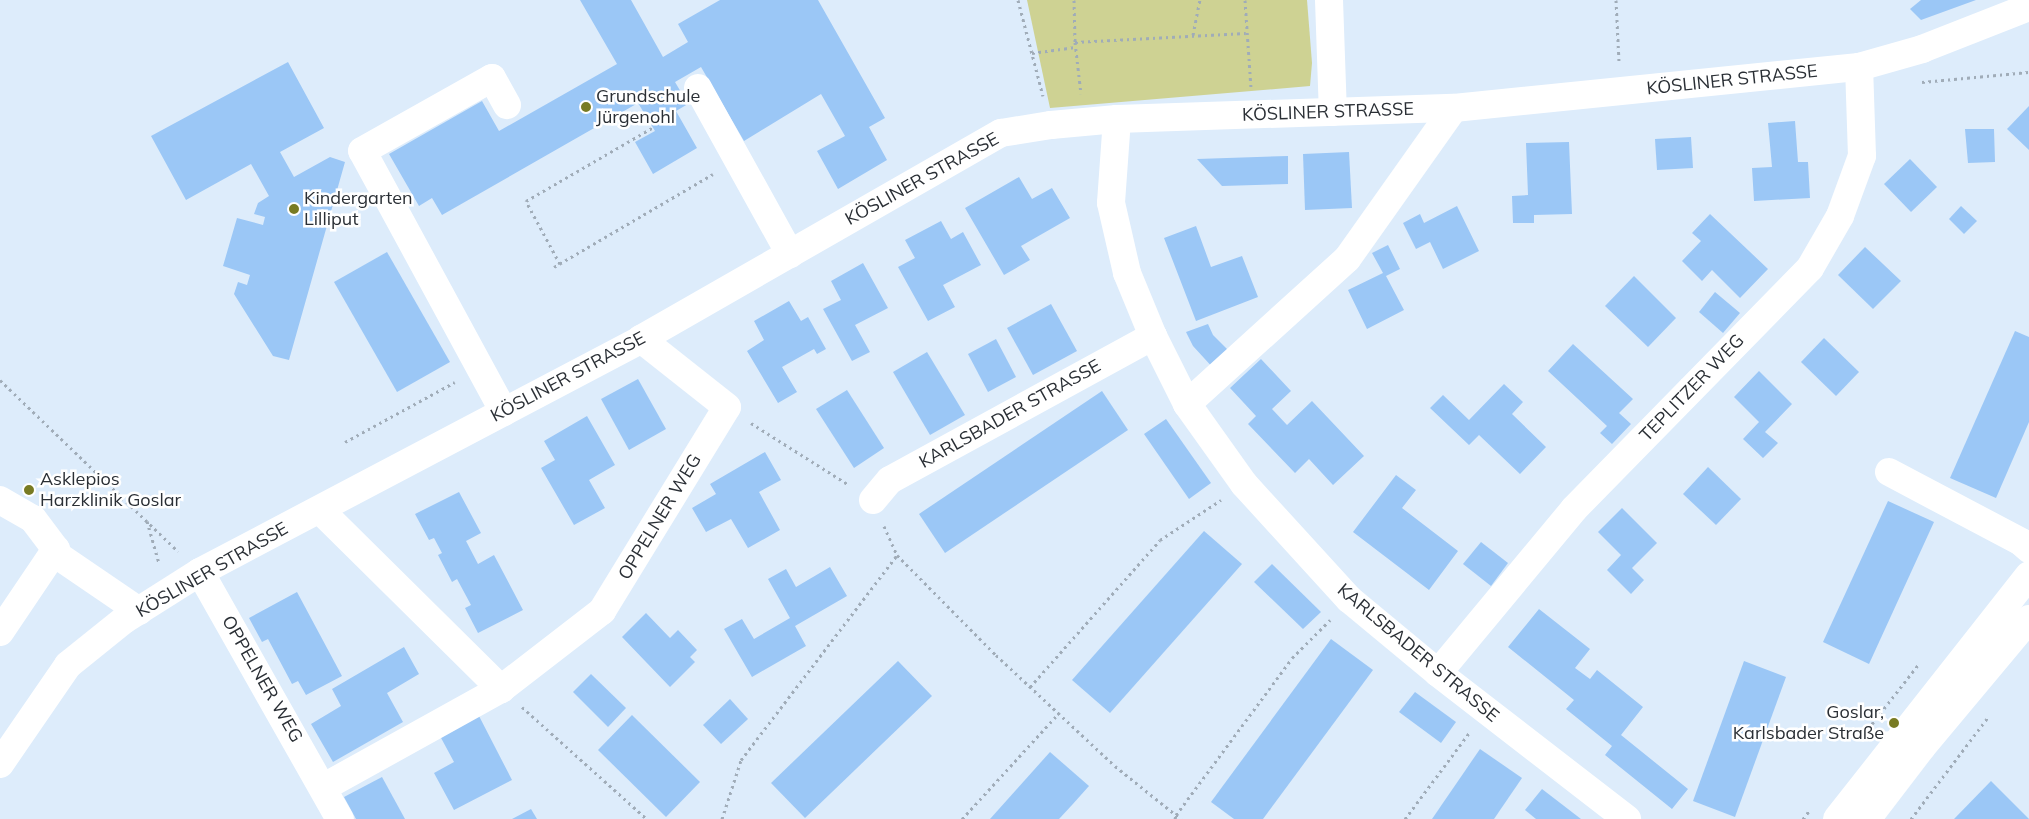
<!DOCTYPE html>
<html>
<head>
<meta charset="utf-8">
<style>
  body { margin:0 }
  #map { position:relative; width:2029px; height:819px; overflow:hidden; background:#ddecfb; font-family:Mulish,sans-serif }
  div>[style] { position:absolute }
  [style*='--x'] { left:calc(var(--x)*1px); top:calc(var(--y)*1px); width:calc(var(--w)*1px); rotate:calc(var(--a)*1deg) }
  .green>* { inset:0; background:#ced293 }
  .building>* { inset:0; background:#9bc7f6 }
  .path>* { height:3px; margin-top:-1.5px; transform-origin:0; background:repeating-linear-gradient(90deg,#a0acb8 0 2.5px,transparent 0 6.5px) }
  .minor>* { height:28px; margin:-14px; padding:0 14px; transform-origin:14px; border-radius:14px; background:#fff }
  .dots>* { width:14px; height:14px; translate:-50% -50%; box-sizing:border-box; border:2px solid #fff; border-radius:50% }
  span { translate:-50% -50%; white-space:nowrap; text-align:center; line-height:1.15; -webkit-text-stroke:5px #fff; paint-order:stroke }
  .street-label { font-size:18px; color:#2a2f35 }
  .poi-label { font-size:18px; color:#2a2f35 }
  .left { translate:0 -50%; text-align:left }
  .right { translate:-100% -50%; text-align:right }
</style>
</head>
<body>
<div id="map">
  <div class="green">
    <i style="clip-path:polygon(1027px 0,1307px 0,1312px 63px,1310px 86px,1050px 108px)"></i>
  </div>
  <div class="building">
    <i style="clip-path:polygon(580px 0,631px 0,663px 57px,688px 42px,678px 24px,720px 0,818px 0,885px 118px,869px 127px,887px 160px,838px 189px,817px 151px,845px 136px,821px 94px,744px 141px,701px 67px,675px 82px,688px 104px,676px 111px,697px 148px,653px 174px,635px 142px,655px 131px,638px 103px,442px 215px,432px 198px,419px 206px,389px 154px,482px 101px,499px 131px,617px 64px)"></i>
    <i style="clip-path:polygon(1921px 0,1976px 0,1921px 20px,1910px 9px)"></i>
    <i style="clip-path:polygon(288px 62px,324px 128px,280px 152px,294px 177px,330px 157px,345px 162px,289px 360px,273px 356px,234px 294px,238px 282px,247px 285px,250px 275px,223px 266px,237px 218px,263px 225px,265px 217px,254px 214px,258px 203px,269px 196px,251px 164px,186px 200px,151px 136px)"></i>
    <i style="clip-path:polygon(2029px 106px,2029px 150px,2007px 129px)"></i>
    <i style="clip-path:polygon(1795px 121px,1798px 162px,1808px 162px,1810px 198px,1754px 201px,1752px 168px,1772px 167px,1768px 123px)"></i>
    <i style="clip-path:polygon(1965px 129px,1994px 129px,1995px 162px,1968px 163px)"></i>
    <i style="clip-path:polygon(1691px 137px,1693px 168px,1657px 170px,1655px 139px)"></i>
    <i style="clip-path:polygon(1569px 142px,1572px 214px,1534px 215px,1534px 223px,1513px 223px,1512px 196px,1528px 195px,1526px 143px)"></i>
    <i style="clip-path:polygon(1349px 152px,1352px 208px,1305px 210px,1303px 154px)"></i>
    <i style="clip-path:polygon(1288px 156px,1288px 184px,1222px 186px,1197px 159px)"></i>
    <i style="clip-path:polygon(1910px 159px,1937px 187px,1911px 212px,1884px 184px)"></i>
    <i style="clip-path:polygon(1019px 177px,1032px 199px,1052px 188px,1070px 218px,1021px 246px,1030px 260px,1004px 275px,965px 208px)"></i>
    <i style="clip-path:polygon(1457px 206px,1479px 251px,1443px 269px,1430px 242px,1416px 249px,1403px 223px,1420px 214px,1424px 223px)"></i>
    <i style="clip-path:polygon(1961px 206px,1977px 221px,1964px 234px,1949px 219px)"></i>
    <i style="clip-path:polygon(1710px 214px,1768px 269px,1740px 298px,1712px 270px,1702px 281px,1682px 261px,1701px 241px,1692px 233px)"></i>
    <i style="clip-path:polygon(941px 221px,951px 239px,963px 232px,981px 265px,943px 285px,955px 307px,928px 321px,898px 267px,915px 258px,905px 240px)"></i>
    <i style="clip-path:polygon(1196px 226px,1211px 267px,1242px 256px,1258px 297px,1196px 321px,1164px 238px)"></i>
    <i style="clip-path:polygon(1388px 245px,1400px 269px,1386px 276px,1404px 310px,1367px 329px,1348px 290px,1383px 273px,1372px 253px)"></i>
    <i style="clip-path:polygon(1865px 247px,1901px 281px,1873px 309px,1838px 275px)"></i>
    <i style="clip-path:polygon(387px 252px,450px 362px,397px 392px,334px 282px)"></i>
    <i style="clip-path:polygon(863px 263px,888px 308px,855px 325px,870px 352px,852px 361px,823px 309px,841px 300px,831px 281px)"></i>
    <i style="clip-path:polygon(1634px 276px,1676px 318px,1648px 347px,1605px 306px)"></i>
    <i style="clip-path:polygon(1715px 292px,1740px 313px,1723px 333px,1699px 312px)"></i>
    <i style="clip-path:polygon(789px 301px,801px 321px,808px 317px,826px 349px,817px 354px,814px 349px,782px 367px,797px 392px,778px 403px,747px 351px,764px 340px,754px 321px)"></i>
    <i style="clip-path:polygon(1051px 304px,1077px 351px,1033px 375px,1007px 328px)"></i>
    <i style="clip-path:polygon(1208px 324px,1213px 335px,1232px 354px,1215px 370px,1193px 346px,1186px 332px)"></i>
    <i style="clip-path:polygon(2015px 331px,2029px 337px,2029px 422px,1996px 498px,1950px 478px)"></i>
    <i style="clip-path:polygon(1824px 338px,1859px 372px,1836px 396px,1801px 362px)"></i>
    <i style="clip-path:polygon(996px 339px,1016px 377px,988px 392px,968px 354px)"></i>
    <i style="clip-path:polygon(1573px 344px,1633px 399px,1619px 413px,1631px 424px,1612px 444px,1600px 433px,1607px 426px,1548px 371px)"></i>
    <i style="clip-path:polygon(927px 352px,965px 415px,930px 435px,893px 372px)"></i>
    <i style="clip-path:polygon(1261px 359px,1291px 391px,1272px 409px,1287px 425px,1312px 401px,1364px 456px,1333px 485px,1309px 459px,1295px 473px,1248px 424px,1256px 416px,1230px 388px)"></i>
    <i style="clip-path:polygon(1759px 371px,1792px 404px,1765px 432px,1778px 443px,1763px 458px,1743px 439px,1759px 422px,1734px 397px)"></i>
    <i style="clip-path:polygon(638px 379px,666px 429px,629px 450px,601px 399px)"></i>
    <i style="clip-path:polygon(1504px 384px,1523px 402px,1512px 414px,1546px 447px,1520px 474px,1479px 435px,1469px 445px,1430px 408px,1443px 395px,1469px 420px)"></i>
    <i style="clip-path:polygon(847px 390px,884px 448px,854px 468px,816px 409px)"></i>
    <i style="clip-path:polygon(1102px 391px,1128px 430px,945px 553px,919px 514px)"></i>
    <i style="clip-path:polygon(587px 416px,615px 465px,589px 480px,605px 508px,574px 525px,541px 468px,555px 460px,544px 441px)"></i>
    <i style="clip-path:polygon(1166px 419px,1211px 483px,1189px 499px,1144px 434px)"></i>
    <i style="clip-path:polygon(765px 452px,781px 480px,759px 492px,780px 530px,748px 548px,731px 519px,706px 532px,692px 508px,716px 494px,710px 484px)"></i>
    <i style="clip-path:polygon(1708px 467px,1741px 499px,1716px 525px,1683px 494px)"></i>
    <i style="clip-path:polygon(1396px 475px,1416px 490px,1402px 508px,1458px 551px,1429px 590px,1353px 532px)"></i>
    <i style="clip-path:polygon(459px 492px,481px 533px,466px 541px,478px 564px,494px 555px,523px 610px,478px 633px,465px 608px,471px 605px,457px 579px,452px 582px,438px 555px,442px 553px,434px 538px,429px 540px,415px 514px)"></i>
    <i style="clip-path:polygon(1888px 501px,1934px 522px,1869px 664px,1823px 642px)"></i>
    <i style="clip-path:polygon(1622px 508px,1657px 543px,1632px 568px,1644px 580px,1631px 594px,1607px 570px,1621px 555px,1598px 532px)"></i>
    <i style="clip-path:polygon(1204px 531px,1242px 564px,1110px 713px,1072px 680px)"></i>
    <i style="clip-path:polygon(1481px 542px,1508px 563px,1491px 586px,1463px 564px)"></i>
    <i style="clip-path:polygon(1272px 564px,1321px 612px,1303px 629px,1254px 582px)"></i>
    <i style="clip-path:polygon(830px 567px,847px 596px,795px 626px,806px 646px,752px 677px,724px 629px,742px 619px,754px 639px,790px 618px,768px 579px,786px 569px,796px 587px)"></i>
    <i style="clip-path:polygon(297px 592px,342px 676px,306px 695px,298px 681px,292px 684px,268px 639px,262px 642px,249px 618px)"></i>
    <i style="clip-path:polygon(1539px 609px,1590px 649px,1575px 668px,1590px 679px,1597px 670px,1643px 707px,1621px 735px,1688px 789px,1672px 809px,1605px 755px,1612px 746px,1566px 709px,1574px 700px,1508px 647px)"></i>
    <i style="clip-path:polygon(646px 613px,670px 638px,678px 630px,697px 650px,690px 657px,695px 662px,670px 687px,622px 637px)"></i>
    <i style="clip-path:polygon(1331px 639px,1373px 670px,1263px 819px,1234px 819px,1211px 802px)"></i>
    <i style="clip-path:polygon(404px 647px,419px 674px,387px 693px,403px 722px,333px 762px,311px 724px,341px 706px,332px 689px)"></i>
    <i style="clip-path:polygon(898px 661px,932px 696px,805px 818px,771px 783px)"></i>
    <i style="clip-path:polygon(1744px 661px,1786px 677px,1735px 817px,1693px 801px)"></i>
    <i style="clip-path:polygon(591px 674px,626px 708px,608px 727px,573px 692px)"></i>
    <i style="clip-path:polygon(1415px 692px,1456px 722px,1441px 743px,1399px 712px)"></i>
    <i style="clip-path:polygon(730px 699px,748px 719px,721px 744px,703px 725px)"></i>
    <i style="clip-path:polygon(632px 715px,700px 782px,666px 817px,598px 750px)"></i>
    <i style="clip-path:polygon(479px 716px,512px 780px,454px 810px,434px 773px,454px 762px,440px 736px)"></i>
    <i style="clip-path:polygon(1480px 749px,1522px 778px,1494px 819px,1432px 819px)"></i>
    <i style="clip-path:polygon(1050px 752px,1089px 786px,1072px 805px,1059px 819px,990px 819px)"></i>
    <i style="clip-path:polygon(382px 777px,405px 819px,356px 819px,344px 797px)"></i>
    <i style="clip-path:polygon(1991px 781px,2029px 819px,1954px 819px)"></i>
    <i style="clip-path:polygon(1542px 789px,1581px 819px,1536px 819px,1525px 810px)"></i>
    <i style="clip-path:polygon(531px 809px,537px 819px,512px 819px)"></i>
  </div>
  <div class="path">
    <i style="--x:1018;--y:0;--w:99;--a:75.4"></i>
    <i style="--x:1074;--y:0;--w:42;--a:88.6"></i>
    <i style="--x:1075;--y:42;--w:52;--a:83.4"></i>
    <i style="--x:1245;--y:0;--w:87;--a:86.1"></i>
    <i style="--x:1616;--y:0;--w:62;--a:87.2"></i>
    <i style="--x:1193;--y:35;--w:36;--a:-79"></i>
    <i style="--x:1075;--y:42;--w:171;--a:-3"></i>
    <i style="--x:1032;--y:53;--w:44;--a:-7.8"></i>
    <i style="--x:1922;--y:82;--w:107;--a:-5.3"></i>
    <i style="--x:560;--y:264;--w:72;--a:-118.4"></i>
    <i style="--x:526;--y:201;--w:146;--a:-30.1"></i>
    <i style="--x:554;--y:267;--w:184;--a:-30.3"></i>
    <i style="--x:0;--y:380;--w:247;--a:43.9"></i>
    <i style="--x:751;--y:423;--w:116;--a:32.3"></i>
    <i style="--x:345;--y:442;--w:125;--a:-28.6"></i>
    <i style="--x:147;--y:521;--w:44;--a:74.1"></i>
    <i style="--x:884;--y:526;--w:32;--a:66"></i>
    <i style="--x:897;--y:555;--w:141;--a:45.3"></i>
    <i style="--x:996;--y:655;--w:163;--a:43"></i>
    <i style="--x:1115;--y:766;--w:85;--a:38.8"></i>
    <i style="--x:1030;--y:687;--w:196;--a:-48.5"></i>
    <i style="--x:1160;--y:540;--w:73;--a:-33.3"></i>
    <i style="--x:522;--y:707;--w:168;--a:41.9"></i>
    <i style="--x:1868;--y:729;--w:81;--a:-52"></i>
    <i style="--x:722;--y:819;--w:62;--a:-72.1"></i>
    <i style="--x:741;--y:760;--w:258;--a:-52.7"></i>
    <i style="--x:962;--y:819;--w:144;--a:-47.5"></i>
    <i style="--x:1175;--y:819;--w:4;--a:-76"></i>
    <i style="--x:1176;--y:815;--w:195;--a:-53.5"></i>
    <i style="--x:1292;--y:658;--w:54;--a:-45"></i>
    <i style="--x:1405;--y:819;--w:107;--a:-53.3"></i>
    <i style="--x:1803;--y:819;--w:10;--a:-53"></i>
    <i style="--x:1911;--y:819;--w:129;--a:-52.9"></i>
  </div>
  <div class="minor">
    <i style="--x:1329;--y:0;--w:112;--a:88"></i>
    <i style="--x:698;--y:88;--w:190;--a:61"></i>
    <i style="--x:1117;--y:119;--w:84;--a:94.1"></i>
    <i style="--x:1111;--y:203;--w:72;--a:77.1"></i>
    <i style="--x:1127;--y:273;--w:68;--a:67.6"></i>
    <i style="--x:1153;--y:336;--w:76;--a:63.4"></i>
    <i style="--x:1187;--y:404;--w:98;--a:54.5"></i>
    <i style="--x:1244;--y:484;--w:156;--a:47.6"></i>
    <i style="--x:1349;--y:599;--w:116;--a:39.7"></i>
    <i style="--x:1438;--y:673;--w:239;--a:37.7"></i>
    <i style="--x:1187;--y:404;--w:216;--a:-42.2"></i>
    <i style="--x:1347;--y:259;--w:185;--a:-54.7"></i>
    <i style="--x:504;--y:412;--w:297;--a:-118.5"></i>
    <i style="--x:362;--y:151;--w:149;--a:-29.3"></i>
    <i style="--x:492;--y:78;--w:31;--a:61"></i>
    <i style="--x:1889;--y:472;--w:149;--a:27.9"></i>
    <i style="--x:2021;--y:542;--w:11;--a:41"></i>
    <i style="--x:0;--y:500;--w:38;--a:30"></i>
    <i style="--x:33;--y:519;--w:38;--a:53"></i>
    <i style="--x:56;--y:549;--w:100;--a:124"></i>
    <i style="--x:873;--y:500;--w:26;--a:-50"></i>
    <i style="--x:890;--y:480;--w:300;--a:-28.7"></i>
    <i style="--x:320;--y:510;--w:255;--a:44.7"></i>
    <i style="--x:54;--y:553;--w:103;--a:34.3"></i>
    <i style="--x:200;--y:572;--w:284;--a:60.5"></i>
    <i style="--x:1438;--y:673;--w:213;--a:-50.3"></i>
    <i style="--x:1574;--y:509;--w:337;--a:-45.6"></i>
    <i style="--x:1810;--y:268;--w:60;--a:-60"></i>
    <i style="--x:1840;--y:216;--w:64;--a:-69.9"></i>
    <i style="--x:1862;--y:156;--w:89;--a:-91.9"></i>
    <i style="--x:0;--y:764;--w:120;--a:-55.5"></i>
    <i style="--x:68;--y:665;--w:72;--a:-38.8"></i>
    <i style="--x:124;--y:620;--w:90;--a:-32.3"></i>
    <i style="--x:200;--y:572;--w:499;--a:-27.8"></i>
    <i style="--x:641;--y:339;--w:415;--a:-29.8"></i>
    <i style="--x:1001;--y:133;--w:51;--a:-9.1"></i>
    <i style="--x:1051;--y:125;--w:66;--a:-5.2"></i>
    <i style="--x:1117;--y:119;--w:337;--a:-1.9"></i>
    <i style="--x:1454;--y:108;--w:407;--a:-5.8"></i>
    <i style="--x:1859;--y:67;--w:66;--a:-15.9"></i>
    <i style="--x:1922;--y:49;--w:115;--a:-21.4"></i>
    <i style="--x:324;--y:787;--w:202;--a:-29"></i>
    <i style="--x:501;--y:689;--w:128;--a:-37.7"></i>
    <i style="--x:602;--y:611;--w:239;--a:-58.5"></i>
    <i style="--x:727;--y:407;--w:110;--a:-141.7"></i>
    <i style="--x:1837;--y:819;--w:310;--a:-51.8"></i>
    <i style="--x:1867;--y:819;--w:91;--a:-52.6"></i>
    <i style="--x:1922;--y:747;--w:167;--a:-50.1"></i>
  </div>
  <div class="dots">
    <i style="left:586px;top:107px;background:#787b23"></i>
    <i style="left:294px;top:209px;background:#787b23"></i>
    <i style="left:29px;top:490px;background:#787b23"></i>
    <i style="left:1894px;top:723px;background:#787b23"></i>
  </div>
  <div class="street-label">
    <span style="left:1732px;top:80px;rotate:-6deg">KÖSLINER STRASSE</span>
    <span style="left:1328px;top:112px;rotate:-2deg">KÖSLINER STRASSE</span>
    <span style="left:922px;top:179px;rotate:-29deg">KÖSLINER STRASSE</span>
    <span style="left:568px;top:377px;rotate:-28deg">KÖSLINER STRASSE</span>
    <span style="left:1692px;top:388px;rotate:-46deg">TEPLITZER WEG</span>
    <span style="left:1010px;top:414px;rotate:-29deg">KARLSBADER STRASSE</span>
    <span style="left:660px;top:517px;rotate:-59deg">OPPELNER WEG</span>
    <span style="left:212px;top:570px;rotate:-30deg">KÖSLINER STRASSE</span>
    <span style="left:1418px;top:653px;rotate:40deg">KARLSBADER STRASSE</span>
    <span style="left:262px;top:679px;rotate:60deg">OPPELNER WEG</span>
  </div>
  <div class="poi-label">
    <span class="left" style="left:596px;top:107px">Grundschule<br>Jürgenohl</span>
    <span class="left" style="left:304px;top:209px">Kindergarten<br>Lilliput</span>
    <span class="left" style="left:40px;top:490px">Asklepios<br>Harzklinik Goslar</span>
    <span class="right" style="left:1884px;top:723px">Goslar,<br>Karlsbader Straße</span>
  </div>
</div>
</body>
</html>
